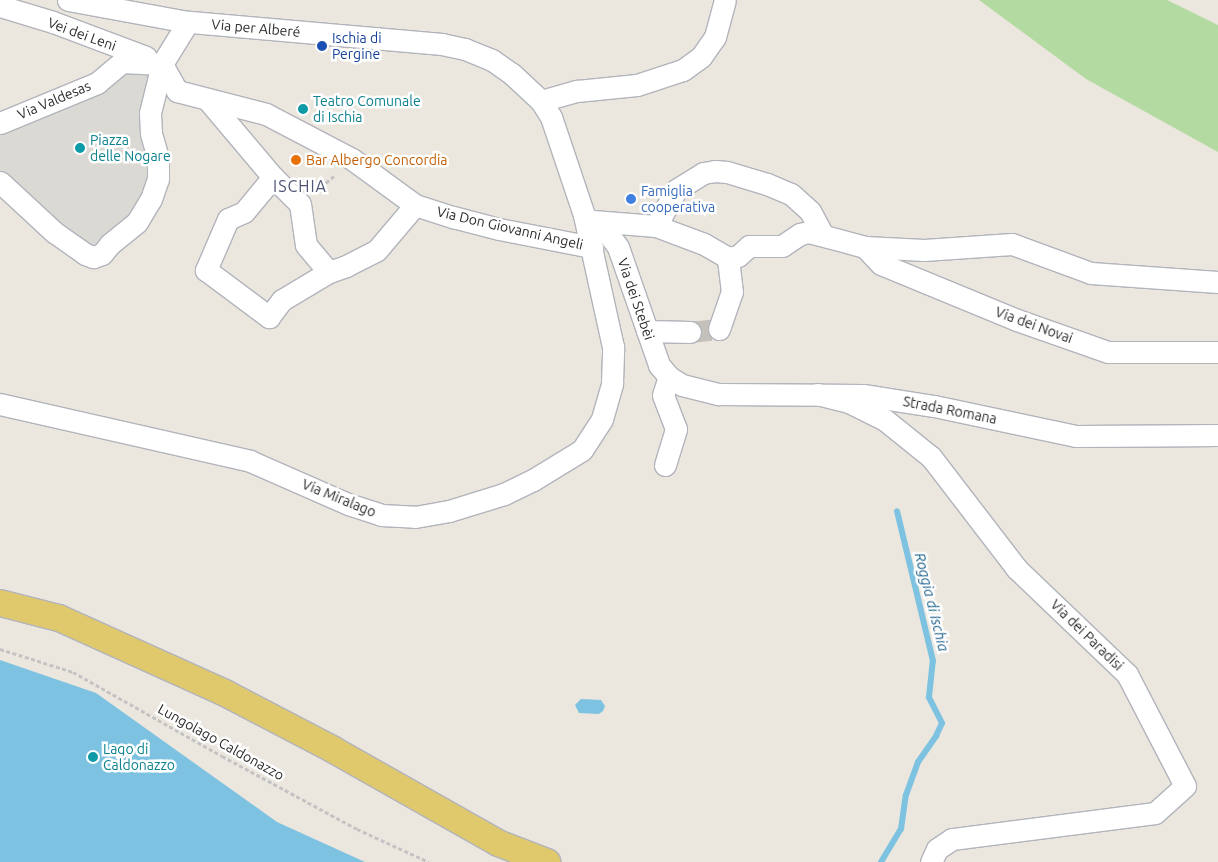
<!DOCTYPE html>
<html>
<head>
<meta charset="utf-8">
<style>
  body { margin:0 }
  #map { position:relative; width:1218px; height:862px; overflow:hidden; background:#ebe6de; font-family:Ubuntu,sans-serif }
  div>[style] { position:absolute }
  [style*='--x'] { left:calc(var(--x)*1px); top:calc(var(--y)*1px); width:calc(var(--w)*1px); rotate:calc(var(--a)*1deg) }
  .green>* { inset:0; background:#b3dba1 }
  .plaza>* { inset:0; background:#dbd9d4 }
  .water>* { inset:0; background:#7dc3e1 }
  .stream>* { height:6px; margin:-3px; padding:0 3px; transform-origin:3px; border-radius:3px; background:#7dc3e1 }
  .minor-tunnel>* { height:21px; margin-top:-10.5px; transform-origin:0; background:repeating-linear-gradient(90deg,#c4c0ba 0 21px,transparent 0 32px) }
  .path>* { height:3px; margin-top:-1.5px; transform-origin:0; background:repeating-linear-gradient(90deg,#c3c3c3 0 4px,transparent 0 6.5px) }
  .roads { filter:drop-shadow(1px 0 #b2b4bc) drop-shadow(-1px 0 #b2b4bc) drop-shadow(0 1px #b2b4bc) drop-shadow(0 -1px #b2b4bc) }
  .minor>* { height:21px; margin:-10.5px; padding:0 10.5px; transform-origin:10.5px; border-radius:10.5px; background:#fff }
  .major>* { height:26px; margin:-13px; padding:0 13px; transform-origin:13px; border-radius:13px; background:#e0c96d }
  .dots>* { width:14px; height:14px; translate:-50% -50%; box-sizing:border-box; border:2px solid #fff; border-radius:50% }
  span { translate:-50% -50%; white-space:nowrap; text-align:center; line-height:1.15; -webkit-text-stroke:5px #fff; paint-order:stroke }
  .street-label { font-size:14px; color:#2a2a2a }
  .transit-label { font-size:14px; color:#164399 }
  .left { translate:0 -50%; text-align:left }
  .culture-label { font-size:14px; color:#0d838f }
  .food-label { font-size:14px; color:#c56008 }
  .shop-label { font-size:14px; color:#366cbe }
  .water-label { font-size:15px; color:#1d628c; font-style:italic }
  .quarter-label { font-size:16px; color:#505676; letter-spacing:1px }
</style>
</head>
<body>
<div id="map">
  <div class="green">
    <i style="clip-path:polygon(979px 0,1167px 0,1218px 25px,1218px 152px,1086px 79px)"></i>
  </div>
  <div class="plaza">
    <i style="clip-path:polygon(162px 64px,159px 193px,89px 256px,0 174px,0 122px,100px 80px)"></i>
  </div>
  <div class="water">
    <i style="clip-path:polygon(0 660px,96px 693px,277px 822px,365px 862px,0 862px)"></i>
    <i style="clip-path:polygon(581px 699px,601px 700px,605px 706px,603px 711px,599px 714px,579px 713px,575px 705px)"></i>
  </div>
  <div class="stream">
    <i style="--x:881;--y:862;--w:39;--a:-59"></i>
    <i style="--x:901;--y:829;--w:34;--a:-82"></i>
    <i style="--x:906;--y:795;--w:35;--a:-70"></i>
    <i style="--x:918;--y:762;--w:32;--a:-55"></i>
    <i style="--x:936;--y:736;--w:14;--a:-65"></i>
    <i style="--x:942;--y:723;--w:29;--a:-117"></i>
    <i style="--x:929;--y:697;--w:36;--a:-84"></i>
    <i style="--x:933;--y:661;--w:154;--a:-103.5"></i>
  </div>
  <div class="minor-tunnel">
    <i style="--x:690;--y:332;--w:29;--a:-6"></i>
  </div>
  <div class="path">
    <i style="--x:316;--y:191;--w:26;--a:-40"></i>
    <i style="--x:0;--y:649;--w:77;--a:17.5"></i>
    <i style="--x:73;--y:672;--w:171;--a:29.4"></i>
    <i style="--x:222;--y:756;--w:153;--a:28.4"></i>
    <i style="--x:357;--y:829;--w:79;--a:24.6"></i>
  </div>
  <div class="roads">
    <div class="minor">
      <i style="--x:0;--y:6;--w:55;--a:16.8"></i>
      <i style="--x:53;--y:22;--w:99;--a:20.6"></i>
      <i style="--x:188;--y:22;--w:49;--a:121.8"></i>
      <i style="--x:162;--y:64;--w:31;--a:61"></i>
      <i style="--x:177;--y:91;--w:92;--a:14.5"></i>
      <i style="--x:266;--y:114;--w:97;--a:27.6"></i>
      <i style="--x:352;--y:159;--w:78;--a:36.1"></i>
      <i style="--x:415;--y:205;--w:40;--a:18"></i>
      <i style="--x:453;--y:217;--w:48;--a:14.6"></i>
      <i style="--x:499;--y:229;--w:95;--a:11"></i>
      <i style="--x:207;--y:99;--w:102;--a:49.8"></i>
      <i style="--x:273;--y:177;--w:38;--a:45"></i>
      <i style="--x:300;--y:204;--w:41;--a:81.7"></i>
      <i style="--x:306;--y:245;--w:35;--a:50"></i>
      <i style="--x:541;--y:101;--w:37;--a:-16"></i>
      <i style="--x:577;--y:91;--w:60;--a:-5.7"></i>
      <i style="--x:637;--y:85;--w:48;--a:-18.1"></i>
      <i style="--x:683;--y:70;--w:22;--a:-36"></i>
      <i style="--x:701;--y:57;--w:24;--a:-55"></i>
      <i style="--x:715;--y:37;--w:38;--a:-75"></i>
      <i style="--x:0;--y:123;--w:105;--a:-22.4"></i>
      <i style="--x:97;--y:83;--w:33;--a:-40"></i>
      <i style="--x:122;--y:62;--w:40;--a:2.9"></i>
      <i style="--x:273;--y:177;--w:45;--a:129.6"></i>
      <i style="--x:244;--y:212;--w:17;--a:156"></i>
      <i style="--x:228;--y:219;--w:56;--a:113.3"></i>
      <i style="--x:206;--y:270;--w:79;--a:36.7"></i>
      <i style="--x:269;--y:317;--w:21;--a:-53"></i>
      <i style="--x:282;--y:300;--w:55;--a:-30.8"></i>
      <i style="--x:329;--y:272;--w:18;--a:-19"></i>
      <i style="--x:346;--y:266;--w:35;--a:-27"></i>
      <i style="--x:377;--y:250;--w:59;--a:-49.8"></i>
      <i style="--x:0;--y:182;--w:74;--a:42.8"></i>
      <i style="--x:54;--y:232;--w:38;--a:35"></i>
      <i style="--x:85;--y:254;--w:9;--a:21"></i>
      <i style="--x:93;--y:257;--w:9;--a:-18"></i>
      <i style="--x:102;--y:254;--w:13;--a:-51"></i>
      <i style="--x:110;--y:244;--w:35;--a:-39"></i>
      <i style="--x:137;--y:222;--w:27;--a:-59"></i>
      <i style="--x:151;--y:199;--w:21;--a:-71"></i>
      <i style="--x:158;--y:179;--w:21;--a:-90"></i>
      <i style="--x:158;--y:158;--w:26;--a:-106"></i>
      <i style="--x:151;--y:133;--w:20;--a:-93"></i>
      <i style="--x:150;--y:113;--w:50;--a:-76.2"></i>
      <i style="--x:593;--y:221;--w:63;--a:4.5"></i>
      <i style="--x:656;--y:226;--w:51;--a:20.6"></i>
      <i style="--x:704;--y:244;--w:28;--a:30"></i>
      <i style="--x:728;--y:258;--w:10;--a:-11"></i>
      <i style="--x:738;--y:256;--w:15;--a:-42"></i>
      <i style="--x:749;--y:246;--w:33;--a:0"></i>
      <i style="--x:782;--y:246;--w:22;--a:-34"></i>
      <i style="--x:800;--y:234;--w:9;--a:-13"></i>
      <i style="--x:809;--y:232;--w:58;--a:15"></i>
      <i style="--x:865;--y:247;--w:59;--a:2.9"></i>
      <i style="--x:924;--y:250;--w:88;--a:-3.9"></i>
      <i style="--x:1012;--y:244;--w:84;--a:20.2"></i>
      <i style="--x:1091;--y:273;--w:127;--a:4.1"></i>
      <i style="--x:600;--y:223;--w:30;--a:53"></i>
      <i style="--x:618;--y:247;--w:125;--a:70.8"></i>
      <i style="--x:659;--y:365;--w:16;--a:50"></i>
      <i style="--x:669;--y:377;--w:15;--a:32"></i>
      <i style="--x:682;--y:385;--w:38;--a:14"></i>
      <i style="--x:719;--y:394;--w:144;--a:0.4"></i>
      <i style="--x:863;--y:395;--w:72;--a:8.8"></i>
      <i style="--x:934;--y:406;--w:145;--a:11.9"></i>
      <i style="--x:1076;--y:436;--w:142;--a:-0.4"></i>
      <i style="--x:656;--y:226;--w:41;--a:-60.9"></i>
      <i style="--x:676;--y:190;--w:32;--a:-32"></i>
      <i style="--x:703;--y:173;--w:12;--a:-9"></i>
      <i style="--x:715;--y:171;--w:12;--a:5"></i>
      <i style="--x:727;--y:172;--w:42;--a:16.7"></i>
      <i style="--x:767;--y:184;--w:26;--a:23"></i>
      <i style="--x:791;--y:194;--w:25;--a:42"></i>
      <i style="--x:810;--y:211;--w:26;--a:62"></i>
      <i style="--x:865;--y:247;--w:23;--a:47"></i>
      <i style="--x:881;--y:264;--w:147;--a:22.4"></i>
      <i style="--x:1017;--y:320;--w:96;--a:19.4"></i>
      <i style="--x:1108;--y:352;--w:110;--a:0"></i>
      <i style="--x:719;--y:329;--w:39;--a:-71"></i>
      <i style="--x:732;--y:292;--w:34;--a:-97"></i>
      <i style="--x:647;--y:331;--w:43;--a:1.3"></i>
      <i style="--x:817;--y:394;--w:33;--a:14"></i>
      <i style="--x:849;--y:402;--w:40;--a:26.6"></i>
      <i style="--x:885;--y:420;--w:59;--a:38.8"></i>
      <i style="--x:931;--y:457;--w:141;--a:52.5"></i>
      <i style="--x:1017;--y:569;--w:152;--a:43.7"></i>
      <i style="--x:1127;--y:674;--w:126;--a:62.6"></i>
      <i style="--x:1185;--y:786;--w:40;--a:138"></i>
      <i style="--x:1155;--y:813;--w:205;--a:172.7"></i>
      <i style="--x:952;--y:839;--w:18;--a:146"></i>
      <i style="--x:937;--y:849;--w:14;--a:115"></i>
      <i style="--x:0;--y:404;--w:256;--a:12.8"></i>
      <i style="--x:250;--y:461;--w:107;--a:23.7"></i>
      <i style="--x:348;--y:504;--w:35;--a:18"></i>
      <i style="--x:381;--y:515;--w:34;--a:3"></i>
      <i style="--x:415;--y:517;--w:35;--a:-10"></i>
      <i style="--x:449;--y:511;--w:58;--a:-17.2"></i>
      <i style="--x:504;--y:494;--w:32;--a:-26"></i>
      <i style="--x:533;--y:480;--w:57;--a:-31.5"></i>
      <i style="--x:582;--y:450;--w:37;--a:-57"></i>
      <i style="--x:602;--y:419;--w:37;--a:-74"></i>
      <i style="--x:612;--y:383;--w:36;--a:-88"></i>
      <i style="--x:613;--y:347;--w:135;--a:-102.4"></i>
      <i style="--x:584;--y:215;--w:103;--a:-108.6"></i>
      <i style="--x:551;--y:117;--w:19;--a:-122"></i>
      <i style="--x:541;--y:101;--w:40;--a:-137"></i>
      <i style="--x:512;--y:74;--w:24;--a:-145"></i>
      <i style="--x:492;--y:60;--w:29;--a:-158"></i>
      <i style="--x:465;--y:49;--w:24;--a:-168"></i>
      <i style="--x:442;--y:44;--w:255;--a:-175"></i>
      <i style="--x:188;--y:22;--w:122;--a:-169.6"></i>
      <i style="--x:665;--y:465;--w:38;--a:-73"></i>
      <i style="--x:676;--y:429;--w:36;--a:-111"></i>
      <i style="--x:663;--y:395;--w:19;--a:-72"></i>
    </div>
    <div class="major">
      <i style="--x:0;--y:603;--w:61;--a:14.3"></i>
      <i style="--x:59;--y:618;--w:182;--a:24.3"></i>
      <i style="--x:225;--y:693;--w:121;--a:27.6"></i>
      <i style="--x:332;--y:749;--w:191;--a:29.5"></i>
      <i style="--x:498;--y:843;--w:53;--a:21.2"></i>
    </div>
  </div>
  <div class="dots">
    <i style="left:322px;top:46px;background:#1a4fb4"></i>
    <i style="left:303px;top:109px;background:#0f9aa8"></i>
    <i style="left:80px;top:148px;background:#0f9aa8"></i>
    <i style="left:296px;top:160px;background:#e8710a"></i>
    <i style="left:631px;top:199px;background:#3f7fe0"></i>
    <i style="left:93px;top:757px;background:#0f9aa8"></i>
  </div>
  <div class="street-label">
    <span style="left:256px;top:28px;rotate:5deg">Via per Alberé</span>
    <span style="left:82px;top:34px;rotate:20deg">Vei dei Leni</span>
    <span style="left:54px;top:100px;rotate:-23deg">Via Valdesas</span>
    <span style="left:510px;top:228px;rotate:13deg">Via Don Giovanni Angeli</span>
    <span style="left:636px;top:299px;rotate:71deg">Via dei Stebèi</span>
    <span style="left:1034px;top:325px;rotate:20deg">Via dei Novai</span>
    <span style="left:950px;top:410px;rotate:11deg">Strada Romana</span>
    <span style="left:339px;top:498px;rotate:22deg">Via Miralago</span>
    <span style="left:1087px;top:635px;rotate:44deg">Via dei Paradisi</span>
    <span style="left:221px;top:742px;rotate:29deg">Lungolago Caldonazzo</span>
  </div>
  <div class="transit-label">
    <span class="left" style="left:332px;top:46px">Ischia di<br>Pergine</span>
  </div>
  <div class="culture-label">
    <span class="left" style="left:313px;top:109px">Teatro Comunale<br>di Ischia</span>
    <span class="left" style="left:90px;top:148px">Piazza<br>delle Nogare</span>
    <span class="left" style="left:103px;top:757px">Lago di<br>Caldonazzo</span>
  </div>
  <div class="food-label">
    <span class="left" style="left:306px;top:160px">Bar Albergo Concordia</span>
  </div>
  <div class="shop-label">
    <span class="left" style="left:641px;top:199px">Famiglia<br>cooperativa</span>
  </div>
  <div class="water-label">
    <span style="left:932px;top:602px;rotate:76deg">Roggia di Ischia</span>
  </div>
  <div class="quarter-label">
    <span style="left:300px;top:186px">ISCHIA</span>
  </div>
</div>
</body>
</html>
